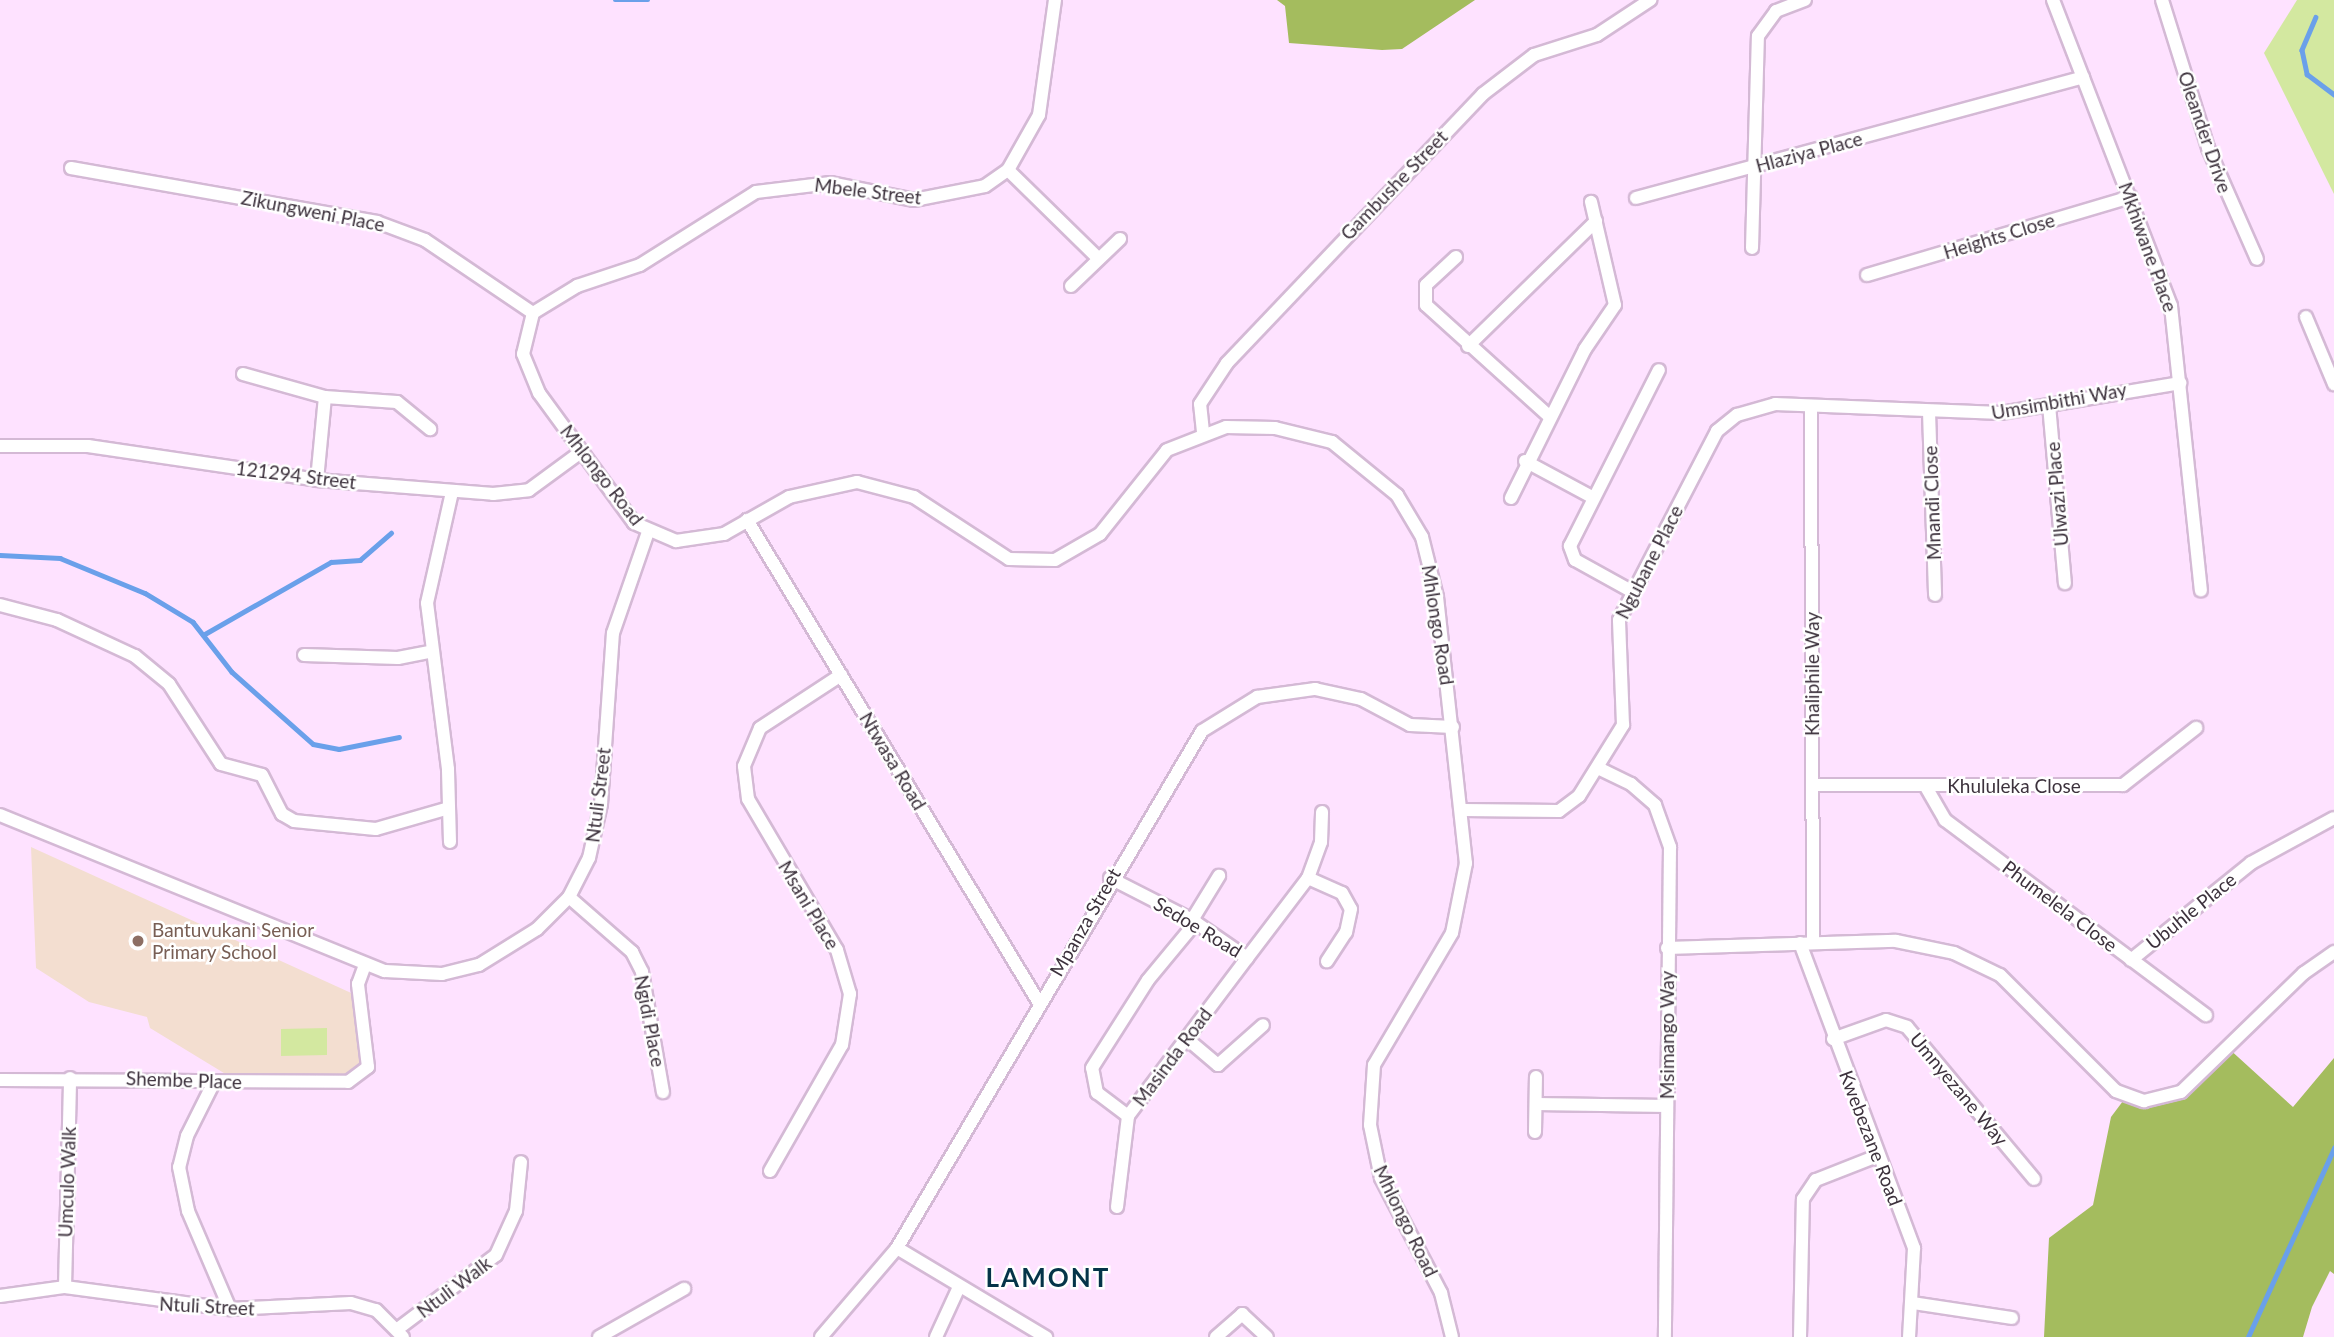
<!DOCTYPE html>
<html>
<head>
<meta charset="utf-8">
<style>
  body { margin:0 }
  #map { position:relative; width:2334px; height:1337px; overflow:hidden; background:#fee2ff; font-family:Lato,sans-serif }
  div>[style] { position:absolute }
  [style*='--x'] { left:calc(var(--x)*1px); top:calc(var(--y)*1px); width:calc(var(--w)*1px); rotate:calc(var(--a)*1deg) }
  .education>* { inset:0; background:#f3ded0 }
  .green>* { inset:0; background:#d3e8a0 }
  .forest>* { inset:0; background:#a4bc5e }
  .stream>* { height:4.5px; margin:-2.25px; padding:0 2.25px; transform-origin:2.25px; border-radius:2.25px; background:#6aa0ea }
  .roads { filter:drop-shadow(2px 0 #d4b9d5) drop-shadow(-2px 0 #d4b9d5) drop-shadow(0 2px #d4b9d5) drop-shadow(0 -2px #d4b9d5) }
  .minor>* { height:12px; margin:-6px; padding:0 6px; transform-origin:6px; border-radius:6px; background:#fff }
  .dots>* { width:19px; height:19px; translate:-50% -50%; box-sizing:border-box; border:4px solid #fff; border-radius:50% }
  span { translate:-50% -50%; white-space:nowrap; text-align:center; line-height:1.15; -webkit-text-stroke:5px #fff; paint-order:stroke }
  .street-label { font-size:19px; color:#3d323d }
  .education-label { font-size:19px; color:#785e54 }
  .left { translate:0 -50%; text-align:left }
  .district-label { font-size:26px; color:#053449; font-weight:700; letter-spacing:2px }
</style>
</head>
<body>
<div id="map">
  <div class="education">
    <i style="clip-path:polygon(31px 847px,360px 997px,368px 1067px,359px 1078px,237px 1081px,150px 1028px,147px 1017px,89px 1002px,36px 968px)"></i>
  </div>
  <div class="green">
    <i style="clip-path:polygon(2297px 0,2334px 0,2334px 194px,2264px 53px)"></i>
    <i style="clip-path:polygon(327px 1028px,327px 1055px,281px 1056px,281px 1029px)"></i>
  </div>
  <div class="forest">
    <i style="clip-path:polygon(1277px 0,1475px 0,1402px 49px,1382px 50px,1289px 43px,1285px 6px)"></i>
    <i style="clip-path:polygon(2227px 1047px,2293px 1107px,2334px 1058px,2334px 1274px,2330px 1271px,2312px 1307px,2303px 1337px,2044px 1337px,2049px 1238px,2093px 1205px,2111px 1117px,2126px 1097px,2172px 1097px)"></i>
  </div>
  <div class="stream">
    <i style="--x:615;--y:0;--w:33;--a:0"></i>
    <i style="--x:2316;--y:17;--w:36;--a:113"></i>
    <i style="--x:2302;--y:50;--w:25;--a:78"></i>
    <i style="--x:2307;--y:74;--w:34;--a:37"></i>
    <i style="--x:0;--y:555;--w:60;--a:2.9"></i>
    <i style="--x:60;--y:558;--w:92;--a:22.4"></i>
    <i style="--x:145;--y:593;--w:56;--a:31.1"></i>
    <i style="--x:193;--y:622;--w:63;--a:52"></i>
    <i style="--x:232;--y:672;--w:108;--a:41.6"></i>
    <i style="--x:313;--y:744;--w:26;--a:11"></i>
    <i style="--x:339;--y:749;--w:61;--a:-11.3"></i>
    <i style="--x:203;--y:635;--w:147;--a:-29.7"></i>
    <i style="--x:331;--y:562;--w:29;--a:-4"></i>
    <i style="--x:360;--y:560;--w:41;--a:-41.1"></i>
    <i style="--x:2248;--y:1337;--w:208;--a:-65.5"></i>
  </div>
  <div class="roads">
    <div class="minor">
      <i style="--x:2053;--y:0;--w:328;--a:68.9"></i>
      <i style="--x:2171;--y:306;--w:286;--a:84"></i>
      <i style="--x:2162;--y:0;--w:155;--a:72.7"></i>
      <i style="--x:2208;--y:148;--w:121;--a:66.2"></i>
      <i style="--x:71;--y:168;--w:311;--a:10"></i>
      <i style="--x:377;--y:222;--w:51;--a:20.6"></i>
      <i style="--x:425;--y:240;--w:130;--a:34.1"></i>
      <i style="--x:1008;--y:170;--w:126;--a:44.4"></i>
      <i style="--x:1636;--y:198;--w:463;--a:-15.1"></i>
      <i style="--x:1752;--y:248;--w:212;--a:-88.4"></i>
      <i style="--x:1758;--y:36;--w:31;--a:-54"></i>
      <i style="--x:1776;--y:11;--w:31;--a:-21"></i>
      <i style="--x:1456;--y:257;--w:41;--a:137"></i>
      <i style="--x:1426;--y:285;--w:20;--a:90"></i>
      <i style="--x:1426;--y:305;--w:166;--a:42.1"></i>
      <i style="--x:1867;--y:275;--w:275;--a:-16.5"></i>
      <i style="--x:1071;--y:286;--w:68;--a:-43.8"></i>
      <i style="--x:533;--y:313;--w:42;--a:103.7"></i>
      <i style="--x:523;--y:354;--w:42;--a:67.7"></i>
      <i style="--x:539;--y:393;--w:161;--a:53.8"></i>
      <i style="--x:634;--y:523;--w:46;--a:23.2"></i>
      <i style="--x:676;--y:541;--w:49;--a:-8.3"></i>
      <i style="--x:724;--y:534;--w:75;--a:-29.6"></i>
      <i style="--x:789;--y:497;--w:70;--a:-12.4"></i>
      <i style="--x:857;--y:482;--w:59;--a:14.7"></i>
      <i style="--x:914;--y:497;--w:113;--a:33.1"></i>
      <i style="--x:1009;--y:559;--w:46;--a:1.2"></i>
      <i style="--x:1055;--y:560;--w:52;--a:-30"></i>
      <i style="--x:1100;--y:534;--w:107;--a:-51.4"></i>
      <i style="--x:1167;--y:450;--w:63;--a:-21.3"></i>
      <i style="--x:1226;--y:427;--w:49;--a:1.2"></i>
      <i style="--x:1275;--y:428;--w:59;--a:13.8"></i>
      <i style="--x:1332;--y:442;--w:84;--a:39.2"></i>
      <i style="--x:1397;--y:495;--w:49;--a:59.2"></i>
      <i style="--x:1422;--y:537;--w:62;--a:76"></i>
      <i style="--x:1437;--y:597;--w:268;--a:83.8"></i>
      <i style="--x:1466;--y:863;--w:71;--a:101.3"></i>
      <i style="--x:1452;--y:933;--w:153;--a:120.6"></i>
      <i style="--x:1374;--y:1065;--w:60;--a:93.8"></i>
      <i style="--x:1370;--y:1125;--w:54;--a:78.3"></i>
      <i style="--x:1381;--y:1178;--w:130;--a:62.4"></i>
      <i style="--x:1441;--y:1293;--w:45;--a:76"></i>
      <i style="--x:533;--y:313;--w:52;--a:-31.5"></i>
      <i style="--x:577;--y:286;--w:66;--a:-18.4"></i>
      <i style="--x:640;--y:265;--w:137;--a:-32.2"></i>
      <i style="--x:756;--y:192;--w:75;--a:-6.9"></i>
      <i style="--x:830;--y:183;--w:86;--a:11.4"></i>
      <i style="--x:914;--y:200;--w:72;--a:-11.2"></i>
      <i style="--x:985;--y:186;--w:28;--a:-35"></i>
      <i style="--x:1008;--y:170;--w:63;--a:-60.6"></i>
      <i style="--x:1039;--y:115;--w:116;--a:-82.1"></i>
      <i style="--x:2306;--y:317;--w:73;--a:67.3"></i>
      <i style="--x:1468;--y:346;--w:179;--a:-44.3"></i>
      <i style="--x:243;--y:374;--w:85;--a:15.7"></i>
      <i style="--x:325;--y:397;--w:72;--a:4"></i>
      <i style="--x:397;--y:402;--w:43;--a:39.3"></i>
      <i style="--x:2049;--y:405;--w:179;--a:84.9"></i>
      <i style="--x:1811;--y:406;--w:536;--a:89.79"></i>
      <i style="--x:1929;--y:412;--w:183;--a:88.1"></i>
      <i style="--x:1203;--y:432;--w:28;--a:-96"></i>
      <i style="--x:1200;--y:404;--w:49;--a:-56.6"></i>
      <i style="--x:1227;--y:363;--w:371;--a:-46.4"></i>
      <i style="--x:1483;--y:94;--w:64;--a:-37.4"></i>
      <i style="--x:1534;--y:55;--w:66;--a:-17.6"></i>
      <i style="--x:1597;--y:35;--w:64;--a:-33.4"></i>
      <i style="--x:0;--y:446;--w:88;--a:0"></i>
      <i style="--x:88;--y:446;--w:232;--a:8.4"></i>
      <i style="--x:317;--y:480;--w:177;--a:4.5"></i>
      <i style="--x:493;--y:494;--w:36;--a:-6"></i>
      <i style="--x:529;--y:490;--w:64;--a:-36.2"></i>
      <i style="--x:1525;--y:461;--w:76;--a:28.2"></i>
      <i style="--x:317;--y:480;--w:83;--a:-84.5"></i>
      <i style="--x:1511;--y:498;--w:166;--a:-63.6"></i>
      <i style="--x:1585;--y:349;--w:53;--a:-55.7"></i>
      <i style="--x:1615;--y:305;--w:106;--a:-103.1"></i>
      <i style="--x:747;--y:520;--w:562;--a:58.83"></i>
      <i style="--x:1633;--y:592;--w:66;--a:-151.1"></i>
      <i style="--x:1575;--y:560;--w:15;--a:-110"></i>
      <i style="--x:1570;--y:546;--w:197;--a:-63.2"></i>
      <i style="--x:0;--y:605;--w:59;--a:14.7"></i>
      <i style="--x:57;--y:620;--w:86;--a:24.8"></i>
      <i style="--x:135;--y:656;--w:44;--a:39.5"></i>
      <i style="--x:169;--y:684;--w:95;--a:57"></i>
      <i style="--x:221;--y:764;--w:42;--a:15"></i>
      <i style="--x:262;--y:775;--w:44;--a:62.9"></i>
      <i style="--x:282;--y:814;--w:14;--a:30"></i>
      <i style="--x:294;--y:821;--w:82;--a:5.6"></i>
      <i style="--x:376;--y:829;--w:76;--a:-16"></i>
      <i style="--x:304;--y:655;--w:94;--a:1.8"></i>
      <i style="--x:398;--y:658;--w:32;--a:-11"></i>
      <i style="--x:1598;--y:768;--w:37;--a:26"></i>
      <i style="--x:1631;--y:784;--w:32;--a:41"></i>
      <i style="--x:1655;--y:805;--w:45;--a:70.3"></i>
      <i style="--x:1670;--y:847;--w:490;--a:90.6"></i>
      <i style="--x:1812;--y:785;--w:311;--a:0"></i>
      <i style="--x:2123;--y:785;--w:93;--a:-38"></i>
      <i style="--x:1926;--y:787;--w:38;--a:60"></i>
      <i style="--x:1945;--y:820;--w:326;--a:36.8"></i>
      <i style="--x:1463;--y:810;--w:96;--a:0.6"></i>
      <i style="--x:1559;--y:811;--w:25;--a:-37"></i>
      <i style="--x:1579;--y:796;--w:84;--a:-58.2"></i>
      <i style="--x:1623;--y:725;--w:105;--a:-92.2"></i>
      <i style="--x:1619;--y:620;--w:213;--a:-62.6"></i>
      <i style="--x:1717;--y:431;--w:26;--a:-39"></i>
      <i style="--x:1737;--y:415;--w:40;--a:-16"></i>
      <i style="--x:1775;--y:404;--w:226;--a:2.3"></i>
      <i style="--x:2001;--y:413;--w:182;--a:-9.5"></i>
      <i style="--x:0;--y:815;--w:415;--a:22.1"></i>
      <i style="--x:385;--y:971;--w:57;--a:3"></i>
      <i style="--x:442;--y:974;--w:38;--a:-14"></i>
      <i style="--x:479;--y:965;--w:68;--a:-31.8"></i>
      <i style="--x:537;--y:929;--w:45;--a:-45"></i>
      <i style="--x:569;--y:897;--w:44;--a:-62.9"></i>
      <i style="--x:589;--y:858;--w:55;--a:-77.5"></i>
      <i style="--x:601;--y:804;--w:171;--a:-86"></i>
      <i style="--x:613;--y:633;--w:107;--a:-70.9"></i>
      <i style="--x:450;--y:842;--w:73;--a:-91.6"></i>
      <i style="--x:448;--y:769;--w:167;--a:-97.2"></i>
      <i style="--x:427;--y:603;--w:114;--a:-77.3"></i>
      <i style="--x:1110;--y:878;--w:92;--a:27.1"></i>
      <i style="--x:1192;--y:920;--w:67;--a:34.6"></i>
      <i style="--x:1247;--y:958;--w:101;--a:-52.7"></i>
      <i style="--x:1308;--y:878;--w:38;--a:-70"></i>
      <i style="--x:1321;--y:842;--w:30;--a:-88"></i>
      <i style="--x:1308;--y:878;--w:37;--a:24"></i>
      <i style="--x:1342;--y:893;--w:18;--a:61"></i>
      <i style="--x:1351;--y:909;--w:24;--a:102"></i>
      <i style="--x:1346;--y:932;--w:35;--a:123"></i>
      <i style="--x:569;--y:897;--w:84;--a:41.1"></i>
      <i style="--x:632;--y:952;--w:22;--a:63"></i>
      <i style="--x:642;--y:972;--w:122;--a:80.1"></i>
      <i style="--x:1192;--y:920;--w:52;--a:-58.5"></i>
      <i style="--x:1800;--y:943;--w:326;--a:69.5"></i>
      <i style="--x:1914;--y:1248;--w:89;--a:93.2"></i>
      <i style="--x:1667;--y:948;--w:229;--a:-1.8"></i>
      <i style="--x:1896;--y:941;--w:59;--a:11.7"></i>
      <i style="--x:1954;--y:953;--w:51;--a:25.6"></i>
      <i style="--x:2000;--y:975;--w:164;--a:45"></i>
      <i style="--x:2116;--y:1091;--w:30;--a:20"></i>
      <i style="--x:2144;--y:1101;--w:38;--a:-14"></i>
      <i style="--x:2181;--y:1092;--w:171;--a:-44.1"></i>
      <i style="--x:2304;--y:973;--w:37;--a:-35"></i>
      <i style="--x:2131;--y:960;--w:154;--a:-38.9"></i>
      <i style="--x:2251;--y:863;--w:94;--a:-28.5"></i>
      <i style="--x:1186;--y:1038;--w:42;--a:40.2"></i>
      <i style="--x:1218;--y:1065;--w:60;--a:-41.6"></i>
      <i style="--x:1833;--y:1039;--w:56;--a:-19.7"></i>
      <i style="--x:1886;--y:1020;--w:22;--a:18"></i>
      <i style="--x:1907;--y:1027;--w:198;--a:50.1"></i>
      <i style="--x:0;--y:1080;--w:348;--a:0.3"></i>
      <i style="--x:348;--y:1082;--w:25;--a:-37"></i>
      <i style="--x:368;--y:1067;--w:84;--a:-96.9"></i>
      <i style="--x:358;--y:984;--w:20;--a:-70"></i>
      <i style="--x:214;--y:1082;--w:60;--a:116.6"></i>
      <i style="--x:187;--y:1136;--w:32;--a:104"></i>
      <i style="--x:179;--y:1167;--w:45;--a:78.4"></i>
      <i style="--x:188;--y:1211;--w:107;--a:66.8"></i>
      <i style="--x:1536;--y:1104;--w:131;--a:0.9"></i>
      <i style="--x:1128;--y:1116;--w:39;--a:-143"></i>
      <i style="--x:1097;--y:1093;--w:25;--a:-101"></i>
      <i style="--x:1092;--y:1068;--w:104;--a:-57.5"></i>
      <i style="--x:1148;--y:980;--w:75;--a:-50.4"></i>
      <i style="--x:1535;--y:1132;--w:55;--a:-89"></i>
      <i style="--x:770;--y:1171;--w:145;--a:-60.3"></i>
      <i style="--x:842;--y:1045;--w:52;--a:-81.1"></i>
      <i style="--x:850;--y:994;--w:46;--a:-106.5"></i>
      <i style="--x:837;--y:950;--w:175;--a:-120.5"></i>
      <i style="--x:748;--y:799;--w:33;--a:-97"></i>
      <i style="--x:744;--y:766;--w:41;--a:-67.2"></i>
      <i style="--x:760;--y:728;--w:97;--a:-33.2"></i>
      <i style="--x:1117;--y:1207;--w:92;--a:-83.1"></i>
      <i style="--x:1128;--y:1116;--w:198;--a:-53"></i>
      <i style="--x:897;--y:1248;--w:174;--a:30.9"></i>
      <i style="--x:65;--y:1287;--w:209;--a:-88.6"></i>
      <i style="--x:0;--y:1296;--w:66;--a:-7.9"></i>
      <i style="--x:65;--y:1287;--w:166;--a:7.6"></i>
      <i style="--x:230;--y:1309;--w:121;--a:-2.8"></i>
      <i style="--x:351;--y:1303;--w:26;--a:16"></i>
      <i style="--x:376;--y:1310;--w:38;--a:45"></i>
      <i style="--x:1913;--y:1303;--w:100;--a:8.6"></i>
      <i style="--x:399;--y:1328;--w:121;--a:-37"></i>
      <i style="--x:496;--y:1255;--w:48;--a:-65.6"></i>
      <i style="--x:516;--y:1211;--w:49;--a:-84.2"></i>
      <i style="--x:599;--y:1337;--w:98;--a:-29.5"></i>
      <i style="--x:821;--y:1337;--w:117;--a:-49.5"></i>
      <i style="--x:897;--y:1248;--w:600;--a:-59.46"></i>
      <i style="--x:1202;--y:731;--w:65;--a:-31.7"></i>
      <i style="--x:1257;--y:697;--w:59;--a:-7.9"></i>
      <i style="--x:1315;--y:689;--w:47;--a:12.3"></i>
      <i style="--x:1361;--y:699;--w:55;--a:28"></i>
      <i style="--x:1410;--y:725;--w:43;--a:2.7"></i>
      <i style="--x:936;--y:1337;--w:55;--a:-65.3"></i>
      <i style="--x:1216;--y:1337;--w:35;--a:-41"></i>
      <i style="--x:1242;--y:1314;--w:34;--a:43"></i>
      <i style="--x:1800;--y:1337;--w:138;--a:-88.8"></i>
      <i style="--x:1803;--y:1199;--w:23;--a:-56"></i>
      <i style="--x:1816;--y:1180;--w:66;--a:-21.5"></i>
    </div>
  </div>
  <div class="dots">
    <i style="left:138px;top:941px;background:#8d6e63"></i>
  </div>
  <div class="street-label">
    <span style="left:2205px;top:132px;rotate:71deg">Oleander Drive</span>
    <span style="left:1809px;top:152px;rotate:-15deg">Hlaziya Place</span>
    <span style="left:1394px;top:185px;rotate:-46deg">Gambushe Street</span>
    <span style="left:868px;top:191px;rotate:7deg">Mbele Street</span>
    <span style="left:313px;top:211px;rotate:11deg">Zikungweni Place</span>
    <span style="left:1999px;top:236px;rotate:-17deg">Heights Close</span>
    <span style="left:2148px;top:247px;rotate:70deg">Mkhiwane Place</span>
    <span style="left:2059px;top:401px;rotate:-10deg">Umsimbithi Way</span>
    <span style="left:296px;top:475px;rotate:7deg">121294 Street</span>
    <span style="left:602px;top:475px;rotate:52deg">Mhlongo Road</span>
    <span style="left:2057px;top:494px;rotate:-95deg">Ulwazi Place</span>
    <span style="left:1932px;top:503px;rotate:-92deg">Mnandi Close</span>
    <span style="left:1649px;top:562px;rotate:-63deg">Ngubane Place</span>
    <span style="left:1438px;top:625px;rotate:81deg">Mhlongo Road</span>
    <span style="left:1812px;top:674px;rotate:-90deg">Khaliphile Way</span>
    <span style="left:893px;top:761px;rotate:59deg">Ntwasa Road</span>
    <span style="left:2014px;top:786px">Khululeka Close</span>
    <span style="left:598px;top:795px;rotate:-83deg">Ntuli Street</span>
    <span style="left:809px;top:905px;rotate:59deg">Msani Place</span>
    <span style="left:2060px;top:906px;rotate:37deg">Phumelela Close</span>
    <span style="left:2191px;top:911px;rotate:-39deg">Ubuhle Place</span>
    <span style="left:1085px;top:922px;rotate:-60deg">Mpanza Street</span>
    <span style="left:1198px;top:927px;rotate:31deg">Sedoe Road</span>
    <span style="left:650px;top:1021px;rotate:79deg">Ngidi Place</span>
    <span style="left:1667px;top:1035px;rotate:-90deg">Msimango Way</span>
    <span style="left:1172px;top:1057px;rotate:-53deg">Masinda Road</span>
    <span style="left:184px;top:1080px;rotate:2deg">Shembe Place</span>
    <span style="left:1959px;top:1089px;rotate:50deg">Umnyezane Way</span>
    <span style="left:1871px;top:1138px;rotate:69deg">Kwebezane Road</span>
    <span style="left:67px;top:1182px;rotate:-88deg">Umculo Walk</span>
    <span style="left:1406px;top:1221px;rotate:64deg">Mhlongo Road</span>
    <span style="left:454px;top:1287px;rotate:-37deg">Ntuli Walk</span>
    <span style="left:207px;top:1306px;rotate:3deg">Ntuli Street</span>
  </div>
  <div class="education-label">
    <span class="left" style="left:152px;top:941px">Bantuvukani Senior<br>Primary School</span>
  </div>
  <div class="district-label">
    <span style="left:1048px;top:1278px">LAMONT</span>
  </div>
</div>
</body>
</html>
